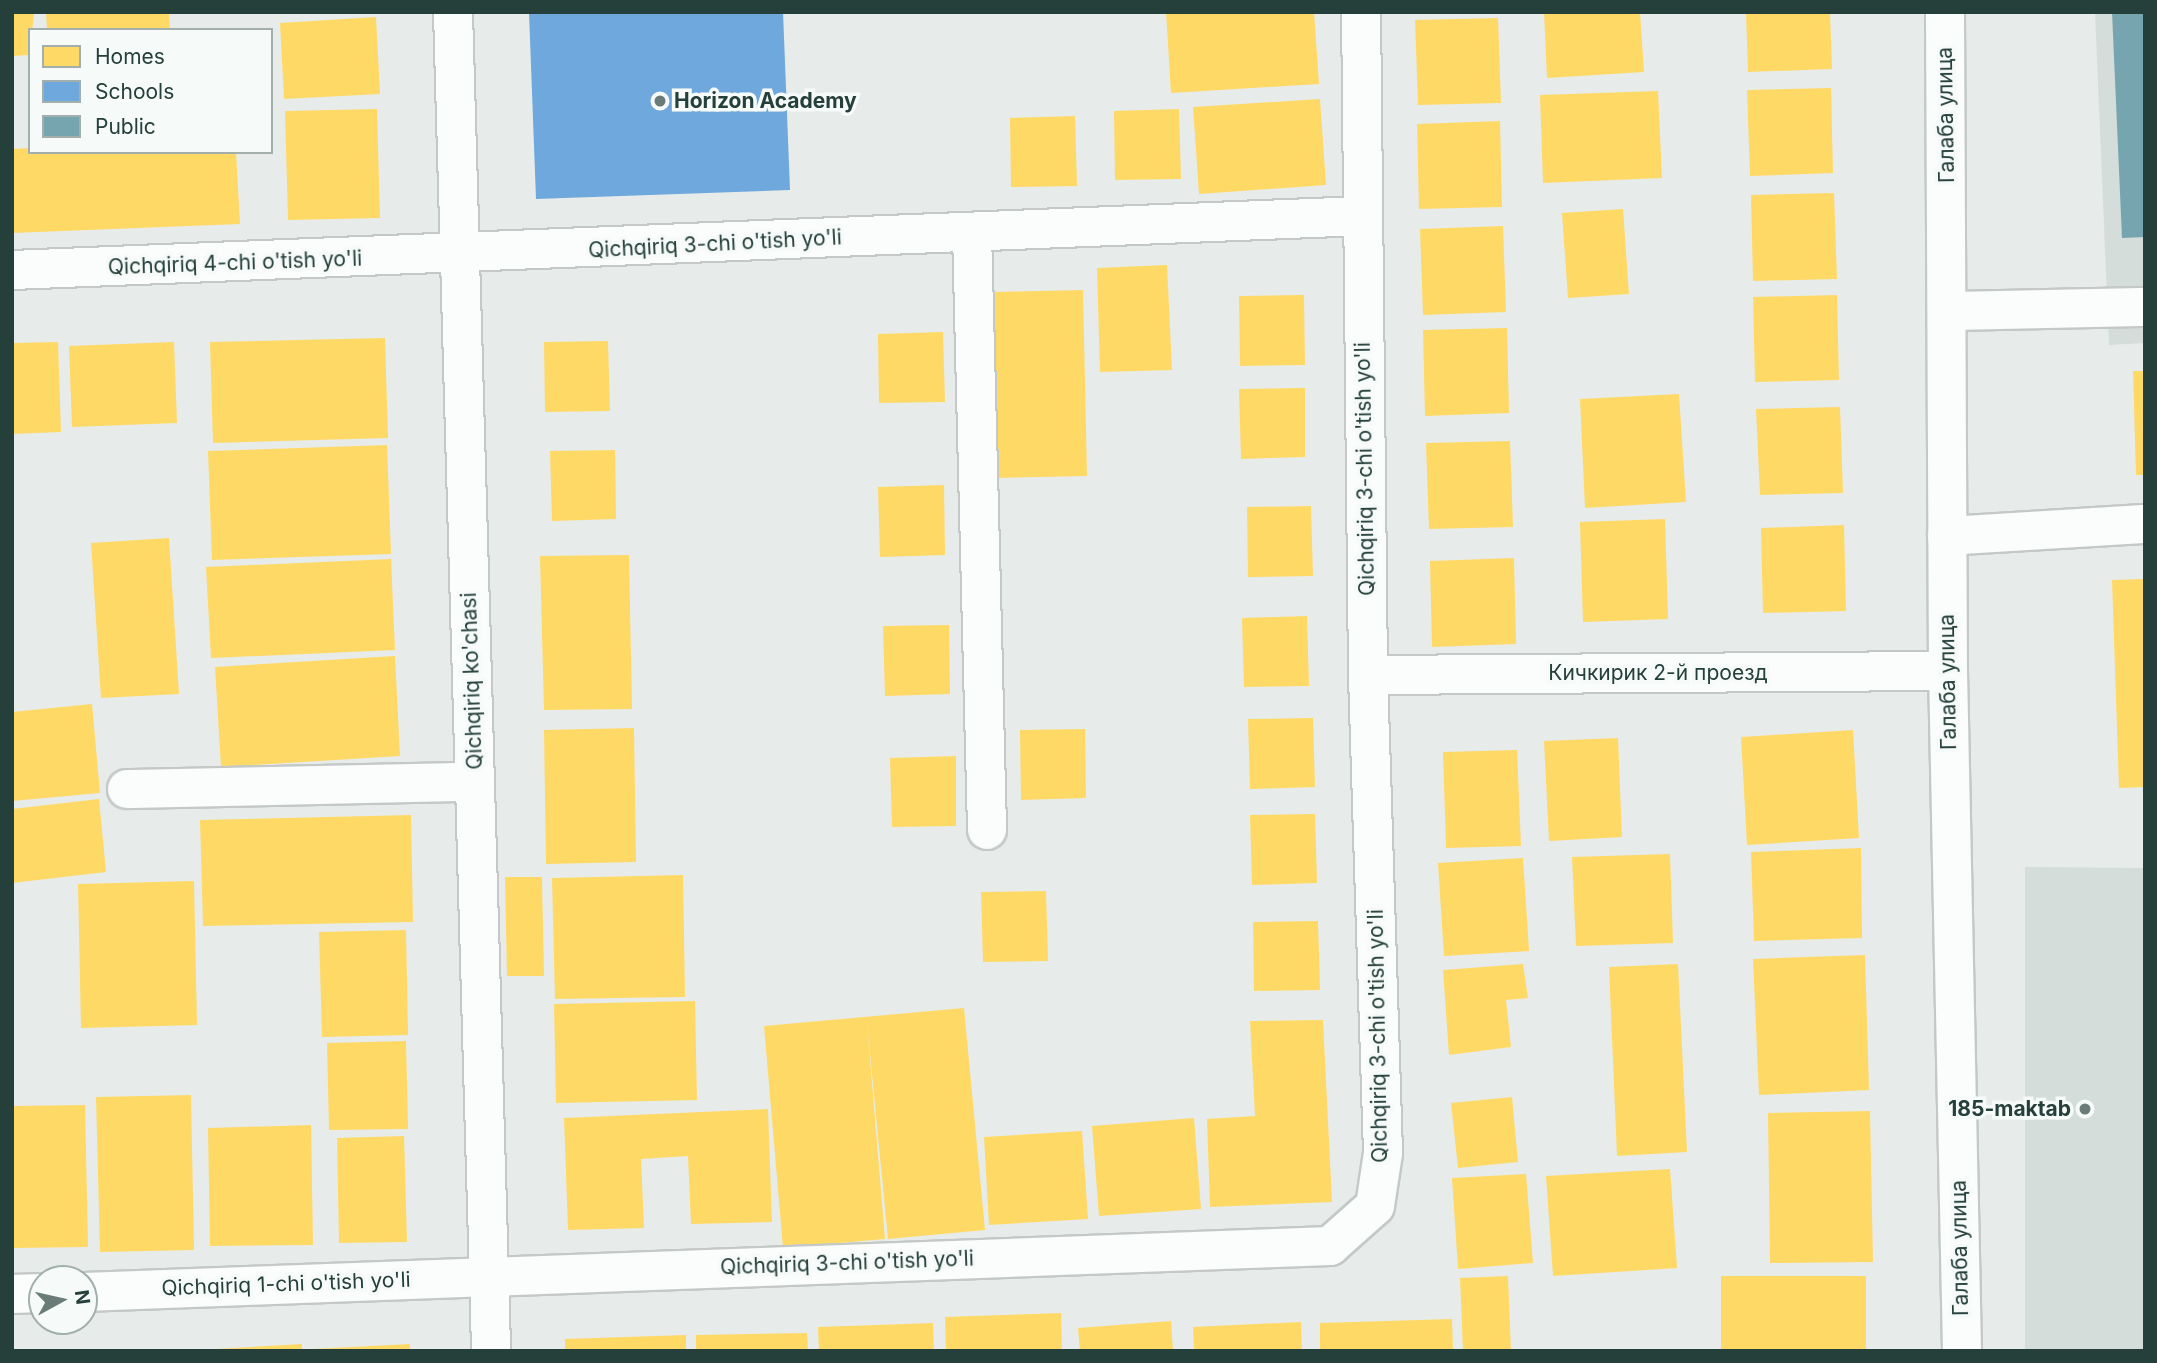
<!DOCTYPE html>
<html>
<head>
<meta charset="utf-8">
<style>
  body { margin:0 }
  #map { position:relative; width:2157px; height:1363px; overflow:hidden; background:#e7ecea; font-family:Inter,sans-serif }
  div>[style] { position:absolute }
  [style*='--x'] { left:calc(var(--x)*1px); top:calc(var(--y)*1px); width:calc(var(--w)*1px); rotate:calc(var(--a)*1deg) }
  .built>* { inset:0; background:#d5ddda }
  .homes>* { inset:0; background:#ffd966 }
  .schools>* { inset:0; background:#6fa8dc }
  .public>* { inset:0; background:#76a5af }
  .roads { filter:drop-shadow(2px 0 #c4c9c7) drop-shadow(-2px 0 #c4c9c7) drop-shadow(0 2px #c4c9c7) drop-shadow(0 -2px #c4c9c7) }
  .minor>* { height:38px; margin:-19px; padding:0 19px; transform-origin:19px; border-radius:19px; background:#fbfcfc }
  .dots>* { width:19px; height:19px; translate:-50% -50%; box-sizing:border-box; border:4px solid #f6faf8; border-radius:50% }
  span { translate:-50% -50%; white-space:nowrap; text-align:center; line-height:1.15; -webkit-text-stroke:7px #f6faf8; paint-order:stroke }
  .poi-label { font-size:21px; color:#253f3b; font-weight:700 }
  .left { translate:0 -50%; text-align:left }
  .right { translate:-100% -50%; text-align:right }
  .street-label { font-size:21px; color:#253f3b }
  .frame { position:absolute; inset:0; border:14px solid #253f3b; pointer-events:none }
  .legend { position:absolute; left:28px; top:28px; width:245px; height:126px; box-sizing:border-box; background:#f6faf8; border:2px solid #a2afac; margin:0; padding:9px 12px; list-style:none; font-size:21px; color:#253f3b }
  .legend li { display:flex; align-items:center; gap:14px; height:35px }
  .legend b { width:35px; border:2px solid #a2afac }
  .north { position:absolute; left:28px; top:1265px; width:70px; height:70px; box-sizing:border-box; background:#f6faf8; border:2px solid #a2afac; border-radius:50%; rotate:82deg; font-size:19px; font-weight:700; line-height:28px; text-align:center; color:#253f3b }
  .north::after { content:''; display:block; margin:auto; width:24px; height:32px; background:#697c78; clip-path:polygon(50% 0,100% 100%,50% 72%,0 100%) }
</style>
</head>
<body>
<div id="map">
  <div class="built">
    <i style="clip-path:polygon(2095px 12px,2145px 12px,2145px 343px,2109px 345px)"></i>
    <i style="clip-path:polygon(2025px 867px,2145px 868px,2145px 1351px,2025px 1351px)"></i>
  </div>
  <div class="homes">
    <i style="clip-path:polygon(12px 12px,34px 12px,30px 55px,12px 56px)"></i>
    <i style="clip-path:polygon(46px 12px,169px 12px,170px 30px,47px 30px)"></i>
    <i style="clip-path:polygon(1166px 12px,1314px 12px,1319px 84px,1171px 93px)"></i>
    <i style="clip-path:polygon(1544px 12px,1640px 12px,1644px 72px,1547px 78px)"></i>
    <i style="clip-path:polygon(1746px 12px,1830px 12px,1832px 69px,1748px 72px)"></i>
    <i style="clip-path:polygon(376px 17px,380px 94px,284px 99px,280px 23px)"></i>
    <i style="clip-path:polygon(1498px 18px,1501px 103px,1418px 105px,1415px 20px)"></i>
    <i style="clip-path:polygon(1831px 88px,1833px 173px,1750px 176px,1747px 90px)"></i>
    <i style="clip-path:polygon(1658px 91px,1662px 178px,1543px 183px,1540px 95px)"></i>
    <i style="clip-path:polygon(1320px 99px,1326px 185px,1199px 194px,1193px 107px)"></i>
    <i style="clip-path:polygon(377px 109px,380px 218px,288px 220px,285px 111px)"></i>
    <i style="clip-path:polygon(1179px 109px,1181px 179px,1115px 180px,1114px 111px)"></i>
    <i style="clip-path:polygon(1075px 116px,1077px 186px,1011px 187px,1010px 118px)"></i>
    <i style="clip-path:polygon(1500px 121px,1502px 207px,1419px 209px,1417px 124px)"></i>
    <i style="clip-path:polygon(30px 148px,236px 152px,240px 224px,12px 233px,12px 149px)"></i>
    <i style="clip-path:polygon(1834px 193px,1837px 279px,1753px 281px,1751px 195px)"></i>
    <i style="clip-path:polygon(1623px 209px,1629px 294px,1568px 298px,1562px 213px)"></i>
    <i style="clip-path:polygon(1503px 226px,1506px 312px,1423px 315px,1420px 229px)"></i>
    <i style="clip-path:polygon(1167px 265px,1172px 370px,1100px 372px,1097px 268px)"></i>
    <i style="clip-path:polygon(1083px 290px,1087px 476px,997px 478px,992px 292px)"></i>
    <i style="clip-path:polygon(1304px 295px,1305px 365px,1240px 366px,1239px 296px)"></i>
    <i style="clip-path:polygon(1837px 295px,1839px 380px,1755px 382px,1753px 297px)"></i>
    <i style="clip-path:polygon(1507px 328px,1509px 413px,1425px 416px,1423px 330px)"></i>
    <i style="clip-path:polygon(943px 332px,945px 402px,879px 403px,878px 334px)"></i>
    <i style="clip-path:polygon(385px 338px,388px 438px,213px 443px,210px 342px)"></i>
    <i style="clip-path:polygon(608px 341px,610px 411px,545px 412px,544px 342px)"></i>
    <i style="clip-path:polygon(58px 342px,61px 432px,12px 434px,12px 343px)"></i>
    <i style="clip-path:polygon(174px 342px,177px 423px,72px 427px,69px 346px)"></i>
    <i style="clip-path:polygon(2133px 371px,2145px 371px,2145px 475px,2136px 475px)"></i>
    <i style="clip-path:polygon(1305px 388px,1305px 457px,1241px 459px,1239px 389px)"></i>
    <i style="clip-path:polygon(1679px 394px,1686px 502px,1585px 508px,1580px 399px)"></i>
    <i style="clip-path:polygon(1840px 407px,1843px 493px,1760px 495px,1756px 409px)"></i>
    <i style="clip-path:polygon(1510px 441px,1513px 527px,1429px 529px,1426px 443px)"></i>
    <i style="clip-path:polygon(387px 445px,391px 554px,212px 560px,208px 451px)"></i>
    <i style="clip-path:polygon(615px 450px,616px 519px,552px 521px,550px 451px)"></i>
    <i style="clip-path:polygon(944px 485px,945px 555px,880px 557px,878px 487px)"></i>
    <i style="clip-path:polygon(1311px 506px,1313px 576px,1248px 577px,1247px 507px)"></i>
    <i style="clip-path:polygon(1665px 519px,1668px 619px,1583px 622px,1580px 522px)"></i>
    <i style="clip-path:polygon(1844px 525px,1846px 611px,1763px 613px,1761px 528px)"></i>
    <i style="clip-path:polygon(169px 538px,179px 694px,101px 698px,91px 543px)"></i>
    <i style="clip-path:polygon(629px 555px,632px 709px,544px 710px,540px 556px)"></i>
    <i style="clip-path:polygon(1514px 558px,1516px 644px,1432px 647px,1430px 561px)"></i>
    <i style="clip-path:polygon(391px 559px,395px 650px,211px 658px,206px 567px)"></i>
    <i style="clip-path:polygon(2145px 579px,2145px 787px,2119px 788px,2112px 580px)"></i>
    <i style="clip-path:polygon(1307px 616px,1309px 686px,1244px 687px,1242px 618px)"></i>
    <i style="clip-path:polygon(949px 625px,950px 694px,885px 696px,883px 626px)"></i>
    <i style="clip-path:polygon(395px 656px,400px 756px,221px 767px,215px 667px)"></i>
    <i style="clip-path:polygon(92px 704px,100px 793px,12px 801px,12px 712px)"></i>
    <i style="clip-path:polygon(1313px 718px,1315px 787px,1250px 789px,1248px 719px)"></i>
    <i style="clip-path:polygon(634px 728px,636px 862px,546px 864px,544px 730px)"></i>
    <i style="clip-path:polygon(1085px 729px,1086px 798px,1021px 800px,1020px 730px)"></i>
    <i style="clip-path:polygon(1853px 730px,1859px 838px,1747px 845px,1741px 737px)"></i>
    <i style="clip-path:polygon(1618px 738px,1622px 837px,1549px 841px,1544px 741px)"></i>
    <i style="clip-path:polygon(1517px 750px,1521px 846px,1446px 848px,1443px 752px)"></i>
    <i style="clip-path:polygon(956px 756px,956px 826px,892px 827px,890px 758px)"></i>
    <i style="clip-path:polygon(99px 799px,106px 872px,12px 883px,12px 809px)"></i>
    <i style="clip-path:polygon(1315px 814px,1317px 883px,1252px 885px,1250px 815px)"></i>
    <i style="clip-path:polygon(411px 815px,413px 922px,203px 926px,200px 820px)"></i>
    <i style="clip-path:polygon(1861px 848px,1862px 938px,1754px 941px,1751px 852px)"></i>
    <i style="clip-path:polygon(1670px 854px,1673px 943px,1576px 946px,1572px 857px)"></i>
    <i style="clip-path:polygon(1523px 858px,1529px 951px,1444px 956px,1438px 863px)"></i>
    <i style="clip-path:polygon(683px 875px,685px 997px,555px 999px,552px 878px)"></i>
    <i style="clip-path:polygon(505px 877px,542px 877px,544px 976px,507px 976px)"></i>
    <i style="clip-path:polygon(194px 881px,197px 1025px,81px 1028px,78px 884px)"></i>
    <i style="clip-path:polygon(1046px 891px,1048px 961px,983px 962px,981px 892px)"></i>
    <i style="clip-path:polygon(1318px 921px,1320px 990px,1254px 991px,1253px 922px)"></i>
    <i style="clip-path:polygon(406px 930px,408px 1035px,322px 1037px,319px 932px)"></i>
    <i style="clip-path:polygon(1865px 955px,1869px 1090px,1759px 1095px,1753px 959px)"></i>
    <i style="clip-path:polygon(1523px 964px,1528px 998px,1506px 1000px,1511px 1047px,1449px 1055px,1443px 970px)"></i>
    <i style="clip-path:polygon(1678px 964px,1687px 1152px,1617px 1156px,1609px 967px)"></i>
    <i style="clip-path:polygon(695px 1001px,697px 1100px,556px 1103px,554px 1004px)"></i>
    <i style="clip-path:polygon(964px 1008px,985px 1230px,888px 1239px,867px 1023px,885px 1239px,783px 1248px,764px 1026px)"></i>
    <i style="clip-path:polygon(1323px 1020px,1332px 1202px,1210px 1207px,1207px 1119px,1255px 1116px,1250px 1021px)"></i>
    <i style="clip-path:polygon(406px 1041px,408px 1129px,329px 1130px,327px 1043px)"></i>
    <i style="clip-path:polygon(191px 1095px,194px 1250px,100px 1252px,96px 1097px)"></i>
    <i style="clip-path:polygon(1512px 1097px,1518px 1162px,1458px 1168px,1451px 1103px)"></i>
    <i style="clip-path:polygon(85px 1105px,88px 1247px,12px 1248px,12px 1106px)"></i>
    <i style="clip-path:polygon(768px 1109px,772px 1222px,691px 1224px,688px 1156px,641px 1159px,644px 1228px,568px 1230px,564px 1118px)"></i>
    <i style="clip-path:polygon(1870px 1111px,1873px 1262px,1770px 1263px,1768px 1113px)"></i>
    <i style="clip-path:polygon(1194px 1118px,1201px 1209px,1099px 1216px,1092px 1126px)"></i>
    <i style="clip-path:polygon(311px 1125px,313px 1245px,210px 1246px,208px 1128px)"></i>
    <i style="clip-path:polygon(1082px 1131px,1088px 1219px,989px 1225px,984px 1137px)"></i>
    <i style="clip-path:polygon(404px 1136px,407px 1242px,339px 1243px,337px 1138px)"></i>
    <i style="clip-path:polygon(1670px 1169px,1677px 1268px,1553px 1276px,1546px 1176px)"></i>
    <i style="clip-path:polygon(1526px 1174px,1533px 1263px,1458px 1269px,1452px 1178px)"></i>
    <i style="clip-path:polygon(1508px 1276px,1511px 1351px,1463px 1351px,1460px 1278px)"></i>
    <i style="clip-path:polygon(1721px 1276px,1866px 1276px,1866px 1351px,1721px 1351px)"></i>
    <i style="clip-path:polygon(1061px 1313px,1062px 1351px,946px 1351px,945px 1317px)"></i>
    <i style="clip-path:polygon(1452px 1319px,1453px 1351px,1320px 1351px,1320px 1323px)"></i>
    <i style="clip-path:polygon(1171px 1321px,1173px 1351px,1080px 1351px,1078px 1328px)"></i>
    <i style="clip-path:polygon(1301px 1322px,1302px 1351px,1194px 1351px,1193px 1327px)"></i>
    <i style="clip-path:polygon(933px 1323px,934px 1351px,819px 1351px,818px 1327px)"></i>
    <i style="clip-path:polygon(807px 1333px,808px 1351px,696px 1351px,696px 1335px)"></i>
    <i style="clip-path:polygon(686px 1335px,686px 1351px,565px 1351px,565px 1339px)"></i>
    <i style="clip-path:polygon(302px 1344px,302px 1351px,217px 1351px,217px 1349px)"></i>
    <i style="clip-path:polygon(410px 1344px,410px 1351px,313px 1351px,313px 1349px)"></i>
  </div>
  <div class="schools">
    <i style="clip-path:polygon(529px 12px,783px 12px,790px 190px,536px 199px)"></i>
  </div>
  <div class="public">
    <i style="clip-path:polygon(2112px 12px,2145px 12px,2145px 237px,2122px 238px)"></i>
  </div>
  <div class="roads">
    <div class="minor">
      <i style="--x:453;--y:12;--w:1340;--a:88.37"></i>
      <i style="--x:1945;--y:12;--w:659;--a:89.74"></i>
      <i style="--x:1948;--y:671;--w:680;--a:88.82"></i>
      <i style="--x:972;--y:232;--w:598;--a:88.56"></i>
      <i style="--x:12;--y:270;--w:1351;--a:-2.29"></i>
      <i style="--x:1949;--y:311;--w:196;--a:-1.2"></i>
      <i style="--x:1947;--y:536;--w:198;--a:-3.5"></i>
      <i style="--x:1368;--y:675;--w:580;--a:-0.4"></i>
      <i style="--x:127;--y:789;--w:348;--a:-1.2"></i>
      <i style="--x:84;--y:1292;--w:1247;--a:-2.11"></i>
      <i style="--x:1330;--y:1246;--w:60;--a:-41.6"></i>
      <i style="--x:1375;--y:1206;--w:54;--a:-81.4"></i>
      <i style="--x:1383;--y:1153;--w:478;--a:-91.8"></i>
      <i style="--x:1368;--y:675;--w:663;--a:-90.6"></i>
      <i style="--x:12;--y:1294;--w:30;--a:-2"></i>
    </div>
  </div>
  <div class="dots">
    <i style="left:660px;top:101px;background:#697c78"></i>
    <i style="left:2085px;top:1109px;background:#697c78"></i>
  </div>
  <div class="poi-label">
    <span class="left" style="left:674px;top:101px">Horizon Academy</span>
    <span class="right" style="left:2071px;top:1109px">185-maktab</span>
  </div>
  <div class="street-label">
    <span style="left:1946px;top:115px;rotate:-91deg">Галаба улица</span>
    <span style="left:715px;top:244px;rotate:-3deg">Qichqiriq 3-chi o'tish yo'li</span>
    <span style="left:235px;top:263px;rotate:-2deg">Qichqiriq 4-chi o'tish yo'li</span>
    <span style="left:1365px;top:469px;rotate:-91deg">Qichqiriq 3-chi o'tish yo'li</span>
    <span style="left:1658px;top:673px">Кичкирик 2-й проезд</span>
    <span style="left:472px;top:681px;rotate:-92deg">Qichqiriq ko'chasi</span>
    <span style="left:1948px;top:682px;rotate:-91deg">Галаба улица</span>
    <span style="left:1378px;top:1036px;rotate:-91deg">Qichqiriq 3-chi o'tish yo'li</span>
    <span style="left:1960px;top:1248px;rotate:-91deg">Галаба улица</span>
    <span style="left:847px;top:1263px;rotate:-2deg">Qichqiriq 3-chi o'tish yo'li</span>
    <span style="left:286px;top:1284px;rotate:-2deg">Qichqiriq 1-chi o'tish yo'li</span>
  </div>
  <div class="frame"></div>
  <ul class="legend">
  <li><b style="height:19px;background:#ffd966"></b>Homes</li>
  <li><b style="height:19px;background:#6fa8dc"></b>Schools</li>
  <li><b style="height:19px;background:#76a5af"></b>Public</li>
  </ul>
  <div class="north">N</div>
</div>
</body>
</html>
